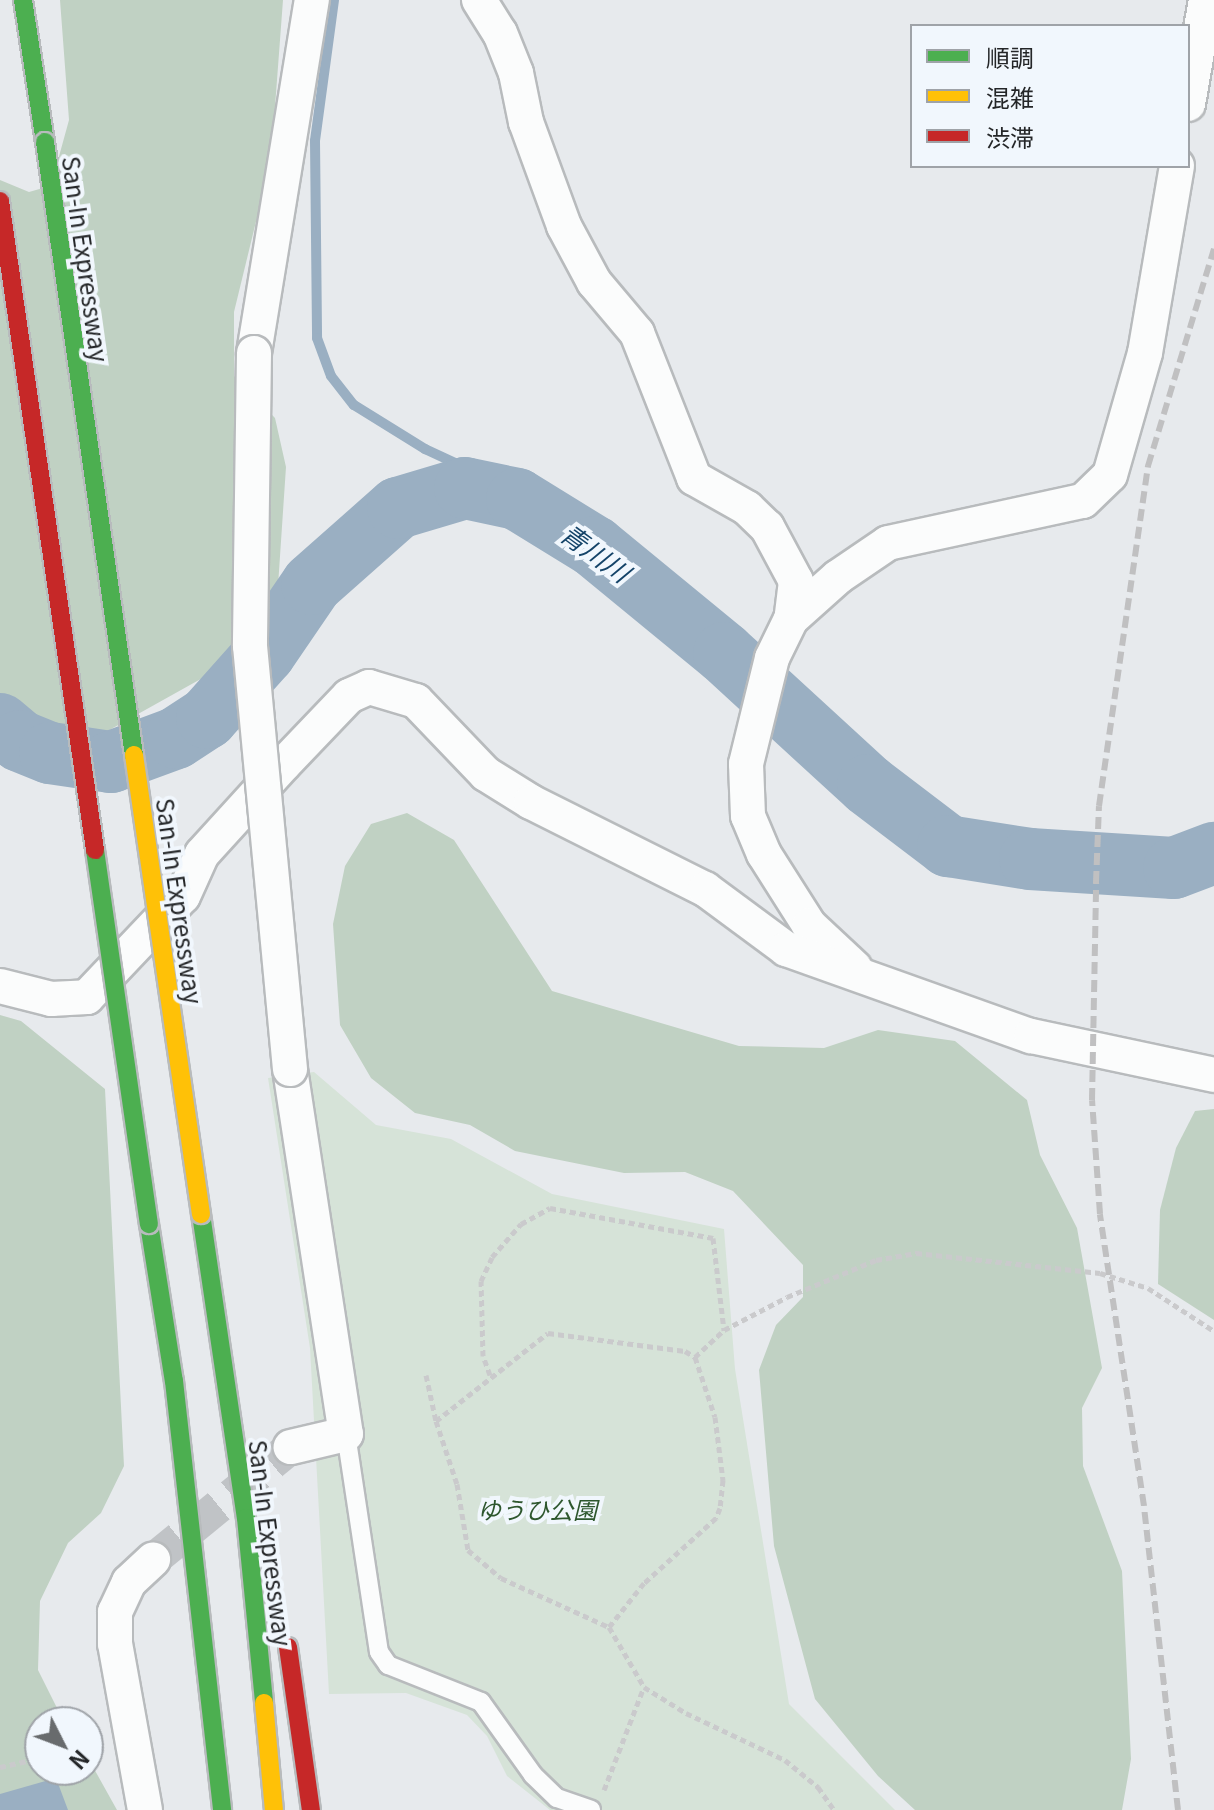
<!DOCTYPE html>
<html>
<head>
<meta charset="utf-8">
<style>
  body { margin:0 }
  #map { position:relative; width:1214px; height:1810px; overflow:hidden; background:#e7eaed; font-family:Georgia,"Noto Sans JP",serif }
  div>[style] { position:absolute }
  [style*='--x'] { left:calc(var(--x)*1px); top:calc(var(--y)*1px); width:calc(var(--w)*1px); rotate:calc(var(--a)*1deg) }
  .green>* { inset:0; background:#d6e3d8 }
  .forest>* { inset:0; background:#c0d1c3 }
  .water>* { inset:0; background:#9aafc2 }
  .stream>* { height:10px; margin:-5px; padding:0 5px; transform-origin:5px; border-radius:5px; background:#9aafc2 }
  .river>* { height:62px; margin:-31px; padding:0 31px; transform-origin:31px; border-radius:31px; background:#9aafc2 }
  .street-tunnel>* { height:34px; margin-top:-17px; transform-origin:0; background:repeating-linear-gradient(90deg,#c0c3c6 0 34px,transparent 0 51px) }
  .path>* { height:5px; margin-top:-2.5px; transform-origin:0; background:repeating-linear-gradient(90deg,#cacacc 0 6px,transparent 0 10px) }
  .roads { filter:drop-shadow(2px 0 #b8bbbd) drop-shadow(-2px 0 #b8bbbd) drop-shadow(0 2px #b8bbbd) drop-shadow(0 -2px #b8bbbd) }
  .lane>* { height:18px; margin:-9px; padding:0 9px; transform-origin:9px; border-radius:9px; background:#fbfcfc }
  .street>* { height:34px; margin:-17px; padding:0 17px; transform-origin:17px; border-radius:17px; background:#fbfcfc }
  .fast>* { height:18px; margin:-9px; padding:0 9px; transform-origin:9px; border-radius:9px; background:#4caf50 }
  .slow>* { height:18px; margin:-9px; padding:0 9px; transform-origin:9px; border-radius:9px; background:#ffc107 }
  .jam>* { height:18px; margin:-9px; padding:0 9px; transform-origin:9px; border-radius:9px; background:#c62828 }
  .rail>* { height:6px; margin-top:-3px; transform-origin:0; background:repeating-linear-gradient(90deg,#c0c0c1 0 12px,transparent 0 18px) }
  .bridges { filter:drop-shadow(2px 0 #b8bbbd) drop-shadow(-2px 0 #b8bbbd) drop-shadow(0 2px #b8bbbd) drop-shadow(0 -2px #b8bbbd) }
  .street-bridge>* { height:34px; margin:-17px; padding:0 17px; transform-origin:17px; border-radius:17px; background:#fbfcfc }
  .fast-bridge>* { height:18px; margin:-9px; padding:0 9px; transform-origin:9px; border-radius:9px; background:#4caf50 }
  .slow-bridge>* { height:18px; margin:-9px; padding:0 9px; transform-origin:9px; border-radius:9px; background:#ffc107 }
  .jam-bridge>* { height:18px; margin:-9px; padding:0 9px; transform-origin:9px; border-radius:9px; background:#c62828 }
  span { translate:-50% -50%; white-space:nowrap; text-align:center; line-height:1.15; -webkit-text-stroke:8px #f1f7fd; paint-order:stroke }
  .street-label { font-size:24px; color:#242628 }
  .park-label { font-size:24px; color:#2e572e; font-style:italic }
  .water-label { font-size:26px; color:#154469; font-style:italic }
  .legend { position:absolute; left:910px; top:24px; width:280px; height:144px; box-sizing:border-box; background:#f1f7fd; border:2px solid #9fa3a8; margin:0; padding:10px 14px; list-style:none; font-size:24px; color:#242628 }
  .legend li { display:flex; align-items:center; gap:16px; height:40px }
  .legend b { width:40px; border:2px solid #9fa3a8 }
  .north { position:absolute; left:24px; top:1706px; width:80px; height:80px; box-sizing:border-box; background:#f1f7fd; border:2px solid #9fa3a8; border-radius:50%; rotate:132deg; font-size:22px; font-weight:700; line-height:32px; text-align:center; color:#242628 }
  .north::after { content:''; display:block; margin:auto; width:28px; height:36px; background:#686b6d; clip-path:polygon(50% 0,100% 100%,50% 72%,0 100%) }
</style>
</head>
<body>
<div id="map">
  <div class="green">
    <i style="clip-path:polygon(314px 1072px,376px 1125px,451px 1139px,552px 1194px,724px 1229px,735px 1369px,789px 1704px,895px 1810px,550px 1810px,507px 1776px,487px 1736px,467px 1715px,406px 1693px,329px 1694px,310px 1348px,268px 1078px)"></i>
  </div>
  <div class="forest">
    <i style="clip-path:polygon(60px 0,283px 0,271px 160px,234px 312px,234px 376px,275px 418px,286px 467px,278px 586px,224px 666px,104px 733px,53px 733px,0 700px,0 180px,29px 192px,43px 188px,58px 160px,69px 120px)"></i>
    <i style="clip-path:polygon(407px 813px,454px 840px,552px 991px,739px 1046px,824px 1048px,878px 1030px,955px 1041px,1027px 1100px,1040px 1155px,1077px 1228px,1102px 1368px,1082px 1408px,1083px 1466px,1122px 1571px,1131px 1759px,1122px 1810px,915px 1810px,878px 1776px,815px 1699px,774px 1546px,759px 1370px,776px 1325px,803px 1297px,803px 1265px,733px 1191px,685px 1172px,624px 1173px,515px 1151px,470px 1125px,415px 1113px,371px 1078px,340px 1025px,333px 924px,345px 866px,371px 824px)"></i>
    <i style="clip-path:polygon(0 1015px,21px 1021px,105px 1089px,124px 1466px,101px 1513px,68px 1543px,40px 1601px,38px 1670px,64px 1722px,40px 1722px,40px 1770px,88px 1770px,88px 1758px,117px 1810px,0 1810px)"></i>
    <i style="clip-path:polygon(1214px 1109px,1214px 1320px,1158px 1284px,1160px 1210px,1176px 1148px,1195px 1111px)"></i>
  </div>
  <div class="water">
    <i style="clip-path:polygon(56px 1778px,68px 1810px,0 1810px,0 1794px)"></i>
  </div>
  <div class="stream">
    <i style="--x:334;--y:0;--w:142;--a:97.7"></i>
    <i style="--x:315;--y:141;--w:197;--a:89.4"></i>
    <i style="--x:317;--y:338;--w:40;--a:69.8"></i>
    <i style="--x:331;--y:376;--w:37;--a:52"></i>
    <i style="--x:354;--y:405;--w:84;--a:31.8"></i>
    <i style="--x:425;--y:449;--w:76;--a:24.9"></i>
    <i style="--x:494;--y:481;--w:29;--a:38"></i>
  </div>
  <div class="river">
    <i style="--x:0;--y:724;--w:26;--a:40"></i>
    <i style="--x:20;--y:741;--w:32;--a:22"></i>
    <i style="--x:50;--y:753;--w:62;--a:8.4"></i>
    <i style="--x:111;--y:762;--w:69;--a:-20.3"></i>
    <i style="--x:176;--y:738;--w:37;--a:-33"></i>
    <i style="--x:207;--y:718;--w:87;--a:-48.3"></i>
    <i style="--x:265;--y:653;--w:83;--a:-55.7"></i>
    <i style="--x:312;--y:584;--w:115;--a:-41.5"></i>
    <i style="--x:398;--y:508;--w:70;--a:-16.6"></i>
    <i style="--x:465;--y:488;--w:53;--a:11.9"></i>
    <i style="--x:517;--y:499;--w:92;--a:31.6"></i>
    <i style="--x:595;--y:547;--w:167;--a:39.4"></i>
    <i style="--x:724;--y:653;--w:195;--a:42.5"></i>
    <i style="--x:868;--y:785;--w:101;--a:37.3"></i>
    <i style="--x:948;--y:846;--w:83;--a:9"></i>
    <i style="--x:1030;--y:859;--w:144;--a:3.6"></i>
    <i style="--x:1174;--y:868;--w:43;--a:-20.6"></i>
  </div>
  <div class="street-tunnel">
    <i style="--x:153;--y:1560;--w:178;--a:-39.3"></i>
  </div>
  <div class="path">
    <i style="--x:695;--y:1357;--w:40;--a:-43"></i>
    <i style="--x:724;--y:1330;--w:71;--a:-27.6"></i>
    <i style="--x:787;--y:1297;--w:96;--a:-22.6"></i>
    <i style="--x:876;--y:1260;--w:41;--a:-9.9"></i>
    <i style="--x:916;--y:1253;--w:185;--a:6.2"></i>
    <i style="--x:1100;--y:1273;--w:50;--a:17.4"></i>
    <i style="--x:1148;--y:1288;--w:79;--a:33.1"></i>
    <i style="--x:426;--y:1375;--w:47;--a:77.7"></i>
    <i style="--x:436;--y:1421;--w:142;--a:-38.2"></i>
    <i style="--x:548;--y:1333;--w:138;--a:7.5"></i>
    <i style="--x:685;--y:1351;--w:12;--a:31"></i>
    <i style="--x:695;--y:1357;--w:63;--a:71.6"></i>
    <i style="--x:715;--y:1417;--w:64;--a:82.8"></i>
    <i style="--x:723;--y:1480;--w:28;--a:96"></i>
    <i style="--x:720;--y:1508;--w:11;--a:112"></i>
    <i style="--x:716;--y:1518;--w:97;--a:137.9"></i>
    <i style="--x:644;--y:1583;--w:56;--a:128.5"></i>
    <i style="--x:490;--y:1375;--w:20;--a:-110"></i>
    <i style="--x:483;--y:1356;--w:75;--a:-91.5"></i>
    <i style="--x:481;--y:1281;--w:26;--a:-65"></i>
    <i style="--x:492;--y:1257;--w:44;--a:-48.7"></i>
    <i style="--x:521;--y:1224;--w:33;--a:-29"></i>
    <i style="--x:550;--y:1208;--w:166;--a:10.4"></i>
    <i style="--x:713;--y:1238;--w:93;--a:83.2"></i>
    <i style="--x:436;--y:1421;--w:66;--a:71.6"></i>
    <i style="--x:457;--y:1484;--w:67;--a:80.5"></i>
    <i style="--x:468;--y:1550;--w:43;--a:40.3"></i>
    <i style="--x:501;--y:1578;--w:119;--a:24.4"></i>
    <i style="--x:609;--y:1627;--w:69;--a:59.7"></i>
    <i style="--x:644;--y:1687;--w:49;--a:31.8"></i>
    <i style="--x:686;--y:1713;--w:110;--a:25.4"></i>
    <i style="--x:785;--y:1760;--w:43;--a:39.3"></i>
    <i style="--x:818;--y:1787;--w:28;--a:55"></i>
    <i style="--x:0;--y:1767;--w:41;--a:-12.7"></i>
    <i style="--x:604;--y:1790;--w:110;--a:-68.8"></i>
  </div>
  <div class="roads">
    <div class="lane">
      <i style="--x:346;--y:1434;--w:220;--a:81.4"></i>
      <i style="--x:379;--y:1652;--w:16;--a:55"></i>
      <i style="--x:388;--y:1665;--w:100;--a:21.7"></i>
      <i style="--x:481;--y:1702;--w:90;--a:54.5"></i>
      <i style="--x:533;--y:1775;--w:33;--a:44"></i>
      <i style="--x:557;--y:1798;--w:36;--a:19"></i>
    </div>
    <div class="street">
      <i style="--x:479;--y:0;--w:39;--a:58"></i>
      <i style="--x:500;--y:33;--w:43;--a:68.2"></i>
      <i style="--x:516;--y:73;--w:50;--a:78.5"></i>
      <i style="--x:526;--y:122;--w:111;--a:69.9"></i>
      <i style="--x:564;--y:226;--w:64;--a:61.8"></i>
      <i style="--x:594;--y:282;--w:67;--a:49.9"></i>
      <i style="--x:637;--y:333;--w:156;--a:68.5"></i>
      <i style="--x:694;--y:478;--w:61;--a:29.5"></i>
      <i style="--x:747;--y:508;--w:28;--a:44"></i>
      <i style="--x:767;--y:527;--w:61;--a:61.8"></i>
      <i style="--x:796;--y:581;--w:38;--a:97"></i>
      <i style="--x:791;--y:619;--w:43;--a:116"></i>
      <i style="--x:772;--y:658;--w:109;--a:103.8"></i>
      <i style="--x:746;--y:764;--w:52;--a:87.8"></i>
      <i style="--x:748;--y:816;--w:41;--a:67.2"></i>
      <i style="--x:764;--y:854;--w:84;--a:57.6"></i>
      <i style="--x:809;--y:925;--w:62;--a:43"></i>
      <i style="--x:1188;--y:104;--w:106;--a:-80.2"></i>
      <i style="--x:254;--y:353;--w:358;--a:-80.7"></i>
      <i style="--x:791;--y:619;--w:63;--a:-41.8"></i>
      <i style="--x:838;--y:577;--w:60;--a:-34.2"></i>
      <i style="--x:888;--y:543;--w:199;--a:-12.2"></i>
      <i style="--x:1083;--y:501;--w:37;--a:-44"></i>
      <i style="--x:1110;--y:475;--w:127;--a:-74"></i>
      <i style="--x:1145;--y:353;--w:190;--a:-80.3"></i>
      <i style="--x:0;--y:986;--w:53;--a:14.3"></i>
      <i style="--x:51;--y:999;--w:36;--a:-3"></i>
      <i style="--x:87;--y:997;--w:139;--a:-46.5"></i>
      <i style="--x:183;--y:896;--w:46;--a:-65.7"></i>
      <i style="--x:202;--y:854;--w:122;--a:-47.7"></i>
      <i style="--x:284;--y:764;--w:94;--a:-46.3"></i>
      <i style="--x:349;--y:696;--w:22;--a:-24"></i>
      <i style="--x:369;--y:687;--w:49;--a:16.6"></i>
      <i style="--x:416;--y:701;--w:101;--a:46.2"></i>
      <i style="--x:486;--y:774;--w:53;--a:31.9"></i>
      <i style="--x:531;--y:802;--w:195;--a:26.6"></i>
      <i style="--x:705;--y:889;--w:101;--a:36.5"></i>
      <i style="--x:786;--y:949;--w:260;--a:19.6"></i>
      <i style="--x:1031;--y:1036;--w:187;--a:12"></i>
      <i style="--x:290;--y:1069;--w:369;--a:81.3"></i>
      <i style="--x:346;--y:1434;--w:57;--a:166.7"></i>
      <i style="--x:145;--y:1810;--w:169;--a:-100.2"></i>
      <i style="--x:115;--y:1644;--w:32;--a:-90"></i>
      <i style="--x:115;--y:1612;--w:33;--a:-65"></i>
      <i style="--x:129;--y:1582;--w:33;--a:-43"></i>
    </div>
    <div class="fast">
      <i style="--x:23;--y:0;--w:144;--a:81.2"></i>
      <i style="--x:201;--y:1214;--w:307;--a:81.6"></i>
      <i style="--x:246;--y:1518;--w:186;--a:84.4"></i>
      <i style="--x:149;--y:1224;--w:159;--a:81"></i>
      <i style="--x:174;--y:1381;--w:432;--a:83.6"></i>
    </div>
    <div class="slow">
      <i style="--x:264;--y:1703;--w:107;--a:84.7"></i>
    </div>
    <div class="jam">
      <i style="--x:288;--y:1647;--w:165;--a:82"></i>
    </div>
  </div>
  <div class="rail">
    <i style="--x:1178;--y:1810;--w:306;--a:-96.4"></i>
    <i style="--x:1144;--y:1506;--w:295;--a:-98.6"></i>
    <i style="--x:1100;--y:1214;--w:114;--a:-94"></i>
    <i style="--x:1092;--y:1100;--w:217;--a:-88.9"></i>
    <i style="--x:1096;--y:883;--w:77;--a:-87.8"></i>
    <i style="--x:1099;--y:806;--w:344;--a:-81.8"></i>
    <i style="--x:1148;--y:466;--w:227;--a:-73.1"></i>
  </div>
  <div class="bridges">
    <div class="street-bridge">
      <i style="--x:254;--y:353;--w:293;--a:90.8"></i>
      <i style="--x:250;--y:646;--w:425;--a:84.6"></i>
    </div>
    <div class="fast-bridge">
      <i style="--x:45;--y:142;--w:619;--a:81.74"></i>
      <i style="--x:95;--y:850;--w:378;--a:81.8"></i>
    </div>
    <div class="slow-bridge">
      <i style="--x:134;--y:755;--w:464;--a:81.7"></i>
    </div>
    <div class="jam-bridge">
      <i style="--x:0;--y:201;--w:656;--a:81.67"></i>
    </div>
  </div>
  <div class="street-label">
    <span style="left:86px;top:259px;rotate:82deg">San-In Expressway</span>
    <span style="left:180px;top:901px;rotate:82deg">San-In Expressway</span>
    <span style="left:271px;top:1543px;rotate:83deg">San-In Expressway</span>
  </div>
  <div class="park-label">
    <span style="left:537px;top:1509px">ゆうひ公園</span>
  </div>
  <div class="water-label">
    <span style="left:596px;top:552px;rotate:36deg">青川川</span>
  </div>
  <ul class="legend">
  <li><b style="height:10px;background:#4caf50"></b>順調</li>
  <li><b style="height:10px;background:#ffc107"></b>混雑</li>
  <li><b style="height:10px;background:#c62828"></b>渋滞</li>
  </ul>
  <div class="north">N</div>
</div>
</body>
</html>
